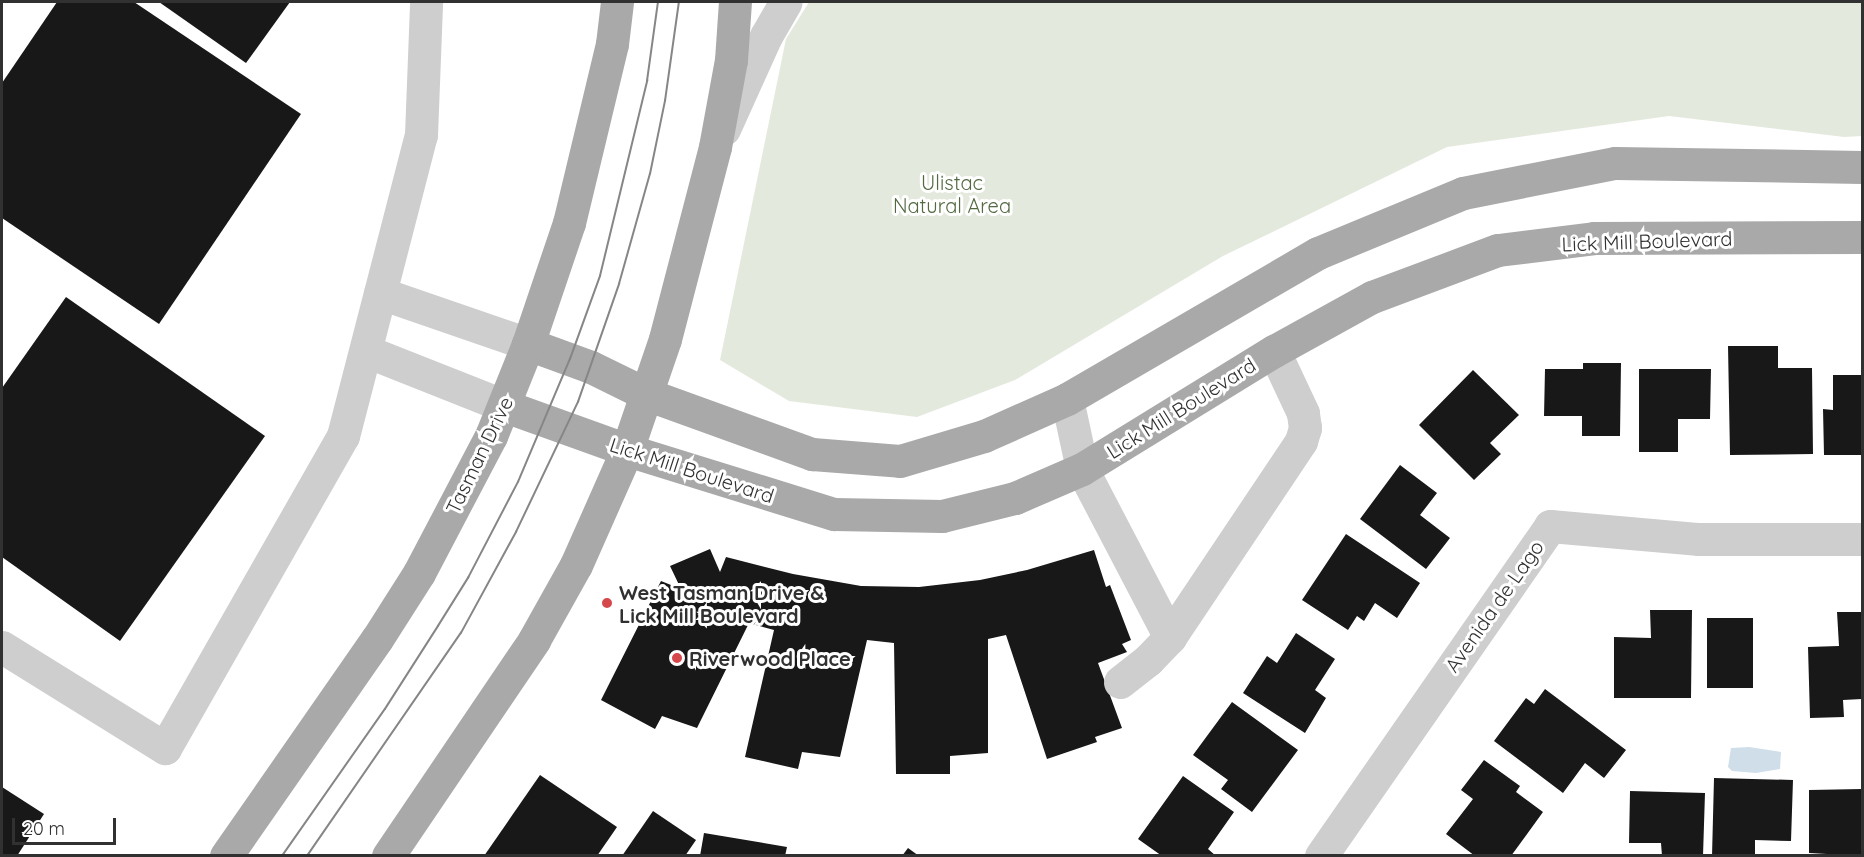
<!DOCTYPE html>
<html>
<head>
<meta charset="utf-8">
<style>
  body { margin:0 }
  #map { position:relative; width:1864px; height:857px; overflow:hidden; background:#fff; font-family:Quicksand,sans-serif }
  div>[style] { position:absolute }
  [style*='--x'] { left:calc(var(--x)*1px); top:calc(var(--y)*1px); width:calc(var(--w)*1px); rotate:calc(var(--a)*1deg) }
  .green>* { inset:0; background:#e4e9de }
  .water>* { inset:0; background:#d0deea }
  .building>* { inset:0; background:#181818 }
  .minor>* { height:33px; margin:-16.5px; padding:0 16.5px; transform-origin:16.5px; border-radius:16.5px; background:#cecece }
  .major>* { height:33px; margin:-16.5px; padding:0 16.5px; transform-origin:16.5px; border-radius:16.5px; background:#a9a9a9 }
  .tram>* { height:1.5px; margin:-0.75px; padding:0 0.75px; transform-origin:0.75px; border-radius:0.75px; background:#868686 }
  .dots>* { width:16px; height:16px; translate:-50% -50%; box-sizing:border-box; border:3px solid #fff; border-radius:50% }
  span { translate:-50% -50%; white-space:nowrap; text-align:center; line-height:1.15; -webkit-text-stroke:6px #fff; paint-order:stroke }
  .park-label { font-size:20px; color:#526942 }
  .street-label { font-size:20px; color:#313131 }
  .poi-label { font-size:20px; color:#313131; font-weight:700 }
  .left { translate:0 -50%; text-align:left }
  .frame { position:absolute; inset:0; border:3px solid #313131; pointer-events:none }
  .scale { position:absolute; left:12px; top:818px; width:104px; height:27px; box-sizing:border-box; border:3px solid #313131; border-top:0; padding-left:8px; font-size:18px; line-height:21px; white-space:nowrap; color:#313131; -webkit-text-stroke:4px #fff; paint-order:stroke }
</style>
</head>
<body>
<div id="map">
  <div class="green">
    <i style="clip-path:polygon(809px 2px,1862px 2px,1862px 136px,1844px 137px,1669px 116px,1447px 147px,1223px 256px,1015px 380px,917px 417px,789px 401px,720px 360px,786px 39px)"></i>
  </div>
  <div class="water">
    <i style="clip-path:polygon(1749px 747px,1781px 752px,1780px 769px,1756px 773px,1732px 771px,1728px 767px,1731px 748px)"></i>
  </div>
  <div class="building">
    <i style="clip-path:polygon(57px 2px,134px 2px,301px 114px,159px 324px,2px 218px,2px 83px)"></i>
    <i style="clip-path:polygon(159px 2px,290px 2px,246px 63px)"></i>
    <i style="clip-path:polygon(66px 297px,265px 436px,120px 641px,2px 557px,2px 388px)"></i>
    <i style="clip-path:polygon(1728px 346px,1778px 346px,1778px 368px,1812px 368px,1813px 454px,1730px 455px)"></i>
    <i style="clip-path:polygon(1583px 363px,1621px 363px,1620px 436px,1582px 436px,1582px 416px,1544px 416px,1545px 369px,1583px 369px)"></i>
    <i style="clip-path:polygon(1639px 369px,1711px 369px,1710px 419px,1678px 419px,1678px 452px,1639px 452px)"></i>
    <i style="clip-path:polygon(1473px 370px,1519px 415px,1490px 443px,1501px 454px,1474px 480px,1419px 425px)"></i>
    <i style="clip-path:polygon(1833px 375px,1862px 375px,1862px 455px,1824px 455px,1823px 409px,1833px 410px)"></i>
    <i style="clip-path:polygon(1400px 465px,1437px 493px,1420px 515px,1450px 538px,1426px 569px,1360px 519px)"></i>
    <i style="clip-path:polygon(1346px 534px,1420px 583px,1397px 618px,1375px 603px,1364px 621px,1357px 616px,1348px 630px,1302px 600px)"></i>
    <i style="clip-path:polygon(710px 549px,720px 572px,726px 557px,793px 574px,861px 586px,919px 587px,980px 580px,1027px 570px,1094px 550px,1106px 587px,1110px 585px,1131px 640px,1122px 644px,1127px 652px,1098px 663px,1122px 728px,1095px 737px,1097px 742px,1047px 759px,1006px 635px,988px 639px,988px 753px,950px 756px,950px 774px,896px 774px,894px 643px,867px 640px,840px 757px,802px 752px,798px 769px,745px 757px,774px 630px,749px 623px,697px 728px,662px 716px,655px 729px,601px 700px,661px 581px,681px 589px,670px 566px)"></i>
    <i style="clip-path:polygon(1650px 610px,1692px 610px,1691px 698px,1614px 698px,1614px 637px,1651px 638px)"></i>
    <i style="clip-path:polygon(1837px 612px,1862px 612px,1862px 699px,1843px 700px,1844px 717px,1810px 718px,1808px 647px,1839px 646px)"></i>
    <i style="clip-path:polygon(1707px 618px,1753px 618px,1753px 688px,1707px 688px)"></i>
    <i style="clip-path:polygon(1296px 633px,1335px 659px,1315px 690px,1326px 698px,1305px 733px,1243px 693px,1267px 656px,1277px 663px)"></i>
    <i style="clip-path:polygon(1545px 689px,1626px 750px,1604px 778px,1585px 763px,1563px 793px,1494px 741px,1526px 698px,1534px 704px)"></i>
    <i style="clip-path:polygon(1232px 702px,1298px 750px,1252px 812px,1221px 789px,1228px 780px,1193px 755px)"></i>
    <i style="clip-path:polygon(1484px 760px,1520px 786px,1516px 792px,1543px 812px,1511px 856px,1475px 856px,1446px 834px,1473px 799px,1461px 790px)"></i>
    <i style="clip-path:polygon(540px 775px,617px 827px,597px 856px,484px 856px)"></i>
    <i style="clip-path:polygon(1183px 776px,1234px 812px,1208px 849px,1216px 856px,1162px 856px,1138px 839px)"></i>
    <i style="clip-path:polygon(1714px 778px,1793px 780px,1791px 841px,1755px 840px,1755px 856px,1712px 856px)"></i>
    <i style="clip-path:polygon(2px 787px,44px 814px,17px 856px,2px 856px)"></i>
    <i style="clip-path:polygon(1862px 789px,1862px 856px,1809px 853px,1809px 790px)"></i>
    <i style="clip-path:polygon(1630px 791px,1705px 793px,1703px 856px,1662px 856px,1661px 843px,1629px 843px)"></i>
    <i style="clip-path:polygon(653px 811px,696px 840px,685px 856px,622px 856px)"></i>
    <i style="clip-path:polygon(704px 833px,787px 847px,785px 856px,700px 856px)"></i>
    <i style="clip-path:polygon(908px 848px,919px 856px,902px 856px)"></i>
  </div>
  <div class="minor">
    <i style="--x:724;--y:129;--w:102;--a:-65.7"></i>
    <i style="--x:766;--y:36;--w:39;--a:-60"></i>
    <i style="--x:380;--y:293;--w:157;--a:19"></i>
    <i style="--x:366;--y:351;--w:149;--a:21.6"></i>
    <i style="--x:1067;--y:399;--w:72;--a:77.9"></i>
    <i style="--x:1082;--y:469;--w:190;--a:62.4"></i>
    <i style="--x:2;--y:647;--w:192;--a:31.8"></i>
    <i style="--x:165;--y:748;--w:359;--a:-60.3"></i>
    <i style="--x:343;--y:436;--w:311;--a:-75.5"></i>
    <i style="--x:421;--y:135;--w:133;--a:-87.8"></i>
    <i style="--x:1120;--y:682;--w:36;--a:-38"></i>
    <i style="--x:1148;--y:660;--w:32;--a:-46"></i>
    <i style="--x:1170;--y:637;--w:236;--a:-56.2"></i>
    <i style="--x:1301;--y:441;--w:14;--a:-73"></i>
    <i style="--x:1305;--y:428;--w:15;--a:-98"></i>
    <i style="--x:1303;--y:413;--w:68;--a:-115.1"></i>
    <i style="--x:1321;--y:856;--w:402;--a:-55.2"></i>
    <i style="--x:1550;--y:526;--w:150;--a:5"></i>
    <i style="--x:1699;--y:539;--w:163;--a:0"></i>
  </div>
  <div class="major">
    <i style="--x:528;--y:344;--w:67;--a:20.1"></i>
    <i style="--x:591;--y:367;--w:61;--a:26.1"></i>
    <i style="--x:646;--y:394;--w:177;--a:19.9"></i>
    <i style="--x:812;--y:454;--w:88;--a:4.5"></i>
    <i style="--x:900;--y:461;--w:88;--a:-16.6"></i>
    <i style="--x:984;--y:436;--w:91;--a:-24"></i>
    <i style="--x:1067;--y:399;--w:290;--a:-30.2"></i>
    <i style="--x:1318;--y:253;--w:157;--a:-22.5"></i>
    <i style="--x:1463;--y:193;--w:155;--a:-11.2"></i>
    <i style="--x:1615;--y:163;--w:247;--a:0.9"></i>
    <i style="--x:505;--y:406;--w:130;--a:19.8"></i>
    <i style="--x:627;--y:450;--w:217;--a:17.2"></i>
    <i style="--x:834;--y:514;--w:108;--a:1.1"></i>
    <i style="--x:942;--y:516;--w:75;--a:-13.9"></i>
    <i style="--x:1015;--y:498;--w:73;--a:-23.4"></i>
    <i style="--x:1082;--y:469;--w:225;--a:-31.6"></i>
    <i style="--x:1274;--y:351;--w:112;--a:-28.9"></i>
    <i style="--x:1372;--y:297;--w:134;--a:-20.5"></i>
    <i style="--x:1498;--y:250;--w:97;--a:-7.1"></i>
    <i style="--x:1594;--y:238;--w:268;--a:-0.2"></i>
    <i style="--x:226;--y:856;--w:264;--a:-55.2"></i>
    <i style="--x:377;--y:639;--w:78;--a:-57.5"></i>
    <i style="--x:419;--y:573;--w:155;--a:-62.3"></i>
    <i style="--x:491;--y:436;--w:99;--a:-68.1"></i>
    <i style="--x:528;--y:344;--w:128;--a:-71.3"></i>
    <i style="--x:569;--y:223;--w:184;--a:-76.5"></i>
    <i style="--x:612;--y:44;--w:42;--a:-83.2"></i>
    <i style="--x:388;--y:856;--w:261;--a:-55.9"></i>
    <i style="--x:534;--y:640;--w:86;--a:-60.8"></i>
    <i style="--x:576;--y:565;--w:126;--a:-66.1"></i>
    <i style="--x:627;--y:450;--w:117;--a:-71.1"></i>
    <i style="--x:665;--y:339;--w:198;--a:-75.4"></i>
    <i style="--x:715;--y:147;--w:88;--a:-79.6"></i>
    <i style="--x:731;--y:60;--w:58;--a:-86.1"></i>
  </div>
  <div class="tram">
    <i style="--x:282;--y:856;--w:179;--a:-55"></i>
    <i style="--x:385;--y:709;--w:98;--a:-57.4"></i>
    <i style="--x:438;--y:626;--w:57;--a:-58"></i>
    <i style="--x:468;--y:578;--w:108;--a:-62.5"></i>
    <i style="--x:518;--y:482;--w:134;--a:-67.1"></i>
    <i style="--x:570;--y:359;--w:88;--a:-70.1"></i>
    <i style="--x:600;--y:276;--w:201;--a:-76.4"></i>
    <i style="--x:647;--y:81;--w:80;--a:-82.1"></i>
    <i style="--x:307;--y:856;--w:271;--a:-55.4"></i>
    <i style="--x:461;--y:633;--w:115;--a:-61.4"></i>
    <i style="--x:516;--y:532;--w:144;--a:-64.5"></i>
    <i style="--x:578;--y:402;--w:125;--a:-70.8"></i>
    <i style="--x:619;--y:284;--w:114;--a:-74.3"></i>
    <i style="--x:650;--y:174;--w:75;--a:-78.4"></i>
    <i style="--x:665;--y:101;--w:100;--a:-82"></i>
  </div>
  <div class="dots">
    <i style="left:607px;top:603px;background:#d5474a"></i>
    <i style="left:677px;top:658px;background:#d5474a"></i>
  </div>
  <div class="park-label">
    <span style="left:952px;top:194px">Ulistac<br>Natural Area</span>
  </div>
  <div class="street-label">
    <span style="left:1647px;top:241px;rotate:-2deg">Lick Mill Boulevard</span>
    <span style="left:1181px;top:408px;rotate:-32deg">Lick Mill Boulevard</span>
    <span style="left:479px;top:455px;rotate:-64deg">Tasman Drive</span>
    <span style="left:692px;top:470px;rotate:18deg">Lick Mill Boulevard</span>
    <span style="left:1494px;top:606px;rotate:-55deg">Avenida de Lago</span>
  </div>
  <div class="poi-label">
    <span class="left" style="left:619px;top:604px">West Tasman Drive &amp;<br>Lick Mill Boulevard</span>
    <span class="left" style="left:689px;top:658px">Riverwood Place</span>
  </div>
  <div class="frame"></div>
  <div class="scale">20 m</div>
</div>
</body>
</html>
